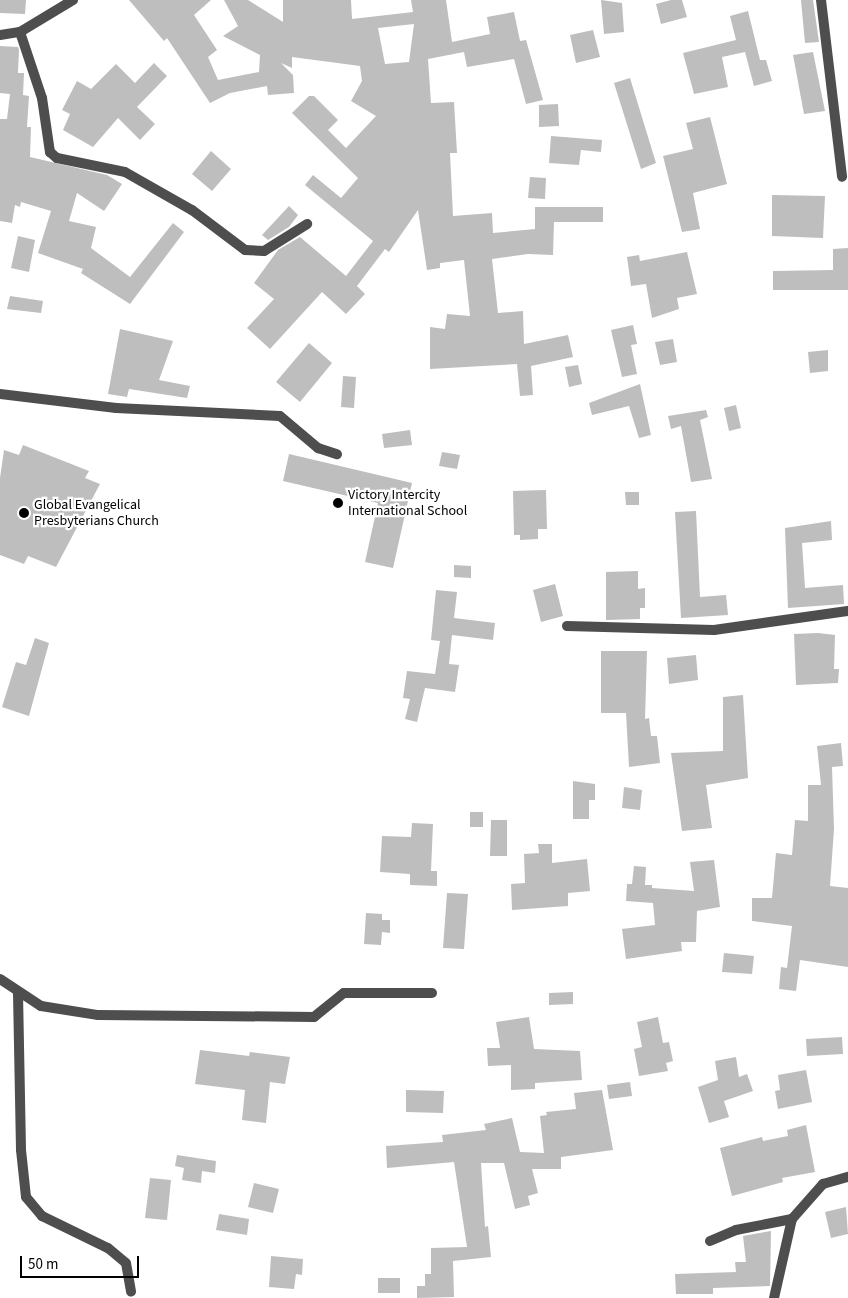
<!DOCTYPE html>
<html>
<head>
<meta charset="utf-8">
<style>
  body { margin:0 }
  #map { position:relative; width:848px; height:1298px; overflow:hidden; background:#fff; font-family:"Source Sans 3",sans-serif }
  div>[style] { position:absolute }
  [style*='--x'] { left:calc(var(--x)*1px); top:calc(var(--y)*1px); width:calc(var(--w)*1px); rotate:calc(var(--a)*1deg) }
  .building>* { inset:0; background:#bebebe }
  .street>* { height:10px; margin:-5px; padding:0 5px; transform-origin:5px; border-radius:5px; background:#4e4e4e }
  .dots>* { width:14px; height:14px; translate:-50% -50%; box-sizing:border-box; border:2px solid #fff; border-radius:50% }
  span { translate:-50% -50%; white-space:nowrap; text-align:center; line-height:1.15; -webkit-text-stroke:4.5px #fff; paint-order:stroke }
  .poi-label { font-size:14px; color:#000 }
  .left { translate:0 -50%; text-align:left }
  .scale { position:absolute; left:20px; top:1256px; width:119px; height:22px; box-sizing:border-box; border:2px solid #000; border-top:0; padding-left:6px; font-size:15px; line-height:18px; white-space:nowrap; color:#000; -webkit-text-stroke:4px #fff; paint-order:stroke }
</style>
</head>
<body>
<div id="map">
  <div class="building">
    <i style="clip-path:polygon(0 0,26px 0,25px 14px,0 13px)"></i>
    <i style="clip-path:polygon(evenodd,129px 0,211px 0,194px 15px,217px 50px,208px 57px,218px 80px,259px 72px,260px 55px,223px 36px,238px 26px,224px 0,248px 0,283px 22px,283px 0,351px 0,352px 19px,413px 12px,411px 0,446px 0,452px 42px,490px 34px,487px 17px,514px 12px,520px 41px,526px 40px,543px 100px,526px 104px,514px 59px,467px 67px,464px 52px,428px 59px,431px 103px,454px 102px,457px 153px,450px 153px,453px 216px,492px 213px,493px 233px,535px 229px,535px 207px,603px 207px,603px 222px,554px 222px,553px 255px,528px 254px,492px 259px,498px 313px,523px 311px,524px 344px,568px 335px,573px 357px,531px 366px,533px 395px,520px 396px,517px 364px,430px 369px,430px 327px,445px 329px,447px 314px,470px 316px,464px 260px,440px 263px,440px 268px,427px 270px,418px 210px,389px 252px,385px 249px,357px 286px,365px 294px,346px 314px,322px 292px,270px 349px,247px 328px,274px 299px,254px 283px,278px 250px,300px 237px,346px 276px,373px 241px,305px 185px,313px 175px,341px 198px,358px 178px,292px 113px,309px 96px,314px 96px,338px 120px,328px 130px,346px 148px,376px 116px,351px 101px,362px 81px,360px 66px,292px 57px,292px 68px,281px 63px,293px 75px,294px 93px,268px 95px,267px 86px,230px 93px,210px 103px,167px 38px,164px 41px,129px 0,414px 24px,409px 62px,385px 64px,378px 28px,414px 24px)"></i>
    <i style="clip-path:polygon(601px 0,622px 3px,624px 32px,604px 34px)"></i>
    <i style="clip-path:polygon(671px 0,682px 0,687px 17px,661px 24px,656px 4px)"></i>
    <i style="clip-path:polygon(801px 0,813px 0,819px 42px,805px 43px)"></i>
    <i style="clip-path:polygon(748px 11px,760px 60px,766px 60px,772px 81px,754px 86px,745px 52px,722px 57px,728px 87px,694px 94px,683px 53px,736px 40px,730px 16px)"></i>
    <i style="clip-path:polygon(593px 30px,600px 57px,576px 63px,570px 35px)"></i>
    <i style="clip-path:polygon(0 46px,18px 47px,19px 50px,18px 73px,24px 73px,23px 95px,29px 96px,27px 127px,31px 127px,30px 157px,107px 175px,122px 184px,104px 211px,77px 193px,69px 221px,96px 227px,91px 248px,130px 277px,173px 223px,184px 232px,130px 304px,81px 273px,83px 269px,38px 253px,51px 211px,21px 202px,20px 207px,15px 205px,12px 223px,0 221px,0 119px,7px 119px,10px 94px,0 93px)"></i>
    <i style="clip-path:polygon(813px 52px,825px 111px,804px 114px,793px 55px)"></i>
    <i style="clip-path:polygon(154px 63px,167px 76px,137px 107px,155px 124px,140px 140px,118px 118px,93px 147px,63px 130px,70px 114px,62px 110px,77px 81px,91px 89px,116px 64px,135px 83px)"></i>
    <i style="clip-path:polygon(630px 78px,656px 163px,641px 169px,614px 83px)"></i>
    <i style="clip-path:polygon(558px 104px,559px 126px,539px 127px,539px 105px)"></i>
    <i style="clip-path:polygon(710px 117px,727px 184px,693px 193px,700px 229px,682px 232px,663px 156px,693px 149px,686px 123px)"></i>
    <i style="clip-path:polygon(551px 136px,602px 140px,601px 152px,581px 150px,579px 165px,549px 163px)"></i>
    <i style="clip-path:polygon(211px 151px,231px 169px,212px 191px,192px 174px)"></i>
    <i style="clip-path:polygon(530px 177px,546px 178px,545px 199px,528px 198px)"></i>
    <i style="clip-path:polygon(772px 195px,825px 196px,823px 238px,772px 236px)"></i>
    <i style="clip-path:polygon(289px 206px,298px 215px,289px 227px,268px 240px,262px 235px)"></i>
    <i style="clip-path:polygon(18px 236px,35px 240px,29px 272px,11px 268px)"></i>
    <i style="clip-path:polygon(848px 248px,848px 290px,773px 290px,773px 271px,833px 270px,833px 249px)"></i>
    <i style="clip-path:polygon(687px 252px,697px 294px,677px 298px,679px 309px,652px 318px,646px 284px,631px 286px,627px 257px,639px 255px,640px 261px)"></i>
    <i style="clip-path:polygon(10px 296px,43px 301px,41px 313px,7px 309px)"></i>
    <i style="clip-path:polygon(633px 325px,637px 344px,631px 345px,637px 374px,622px 377px,611px 330px)"></i>
    <i style="clip-path:polygon(120px 329px,173px 341px,159px 380px,190px 386px,187px 398px,129px 389px,127px 397px,108px 394px)"></i>
    <i style="clip-path:polygon(673px 339px,677px 362px,660px 365px,655px 342px)"></i>
    <i style="clip-path:polygon(309px 343px,332px 363px,300px 402px,276px 382px)"></i>
    <i style="clip-path:polygon(828px 350px,828px 371px,810px 373px,808px 352px)"></i>
    <i style="clip-path:polygon(578px 365px,582px 384px,569px 387px,565px 367px)"></i>
    <i style="clip-path:polygon(343px 376px,356px 377px,354px 408px,341px 407px)"></i>
    <i style="clip-path:polygon(640px 384px,651px 435px,639px 438px,629px 406px,592px 415px,589px 403px)"></i>
    <i style="clip-path:polygon(736px 405px,741px 428px,729px 431px,724px 408px)"></i>
    <i style="clip-path:polygon(706px 410px,708px 417px,700px 420px,712px 479px,691px 482px,681px 426px,671px 429px,668px 416px)"></i>
    <i style="clip-path:polygon(410px 430px,412px 445px,384px 448px,382px 434px)"></i>
    <i style="clip-path:polygon(23px 445px,89px 471px,85px 478px,100px 484px,56px 567px,28px 556px,24px 564px,0 555px,0 478px,4px 450px,19px 455px)"></i>
    <i style="clip-path:polygon(442px 452px,460px 455px,457px 469px,439px 466px)"></i>
    <i style="clip-path:polygon(289px 454px,412px 483px,393px 568px,365px 562px,378px 503px,283px 481px)"></i>
    <i style="clip-path:polygon(546px 490px,547px 529px,538px 529px,538px 539px,520px 540px,520px 535px,514px 535px,513px 491px)"></i>
    <i style="clip-path:polygon(625px 492px,639px 492px,639px 505px,626px 505px)"></i>
    <i style="clip-path:polygon(696px 511px,700px 597px,726px 595px,728px 615px,681px 618px,675px 512px)"></i>
    <i style="clip-path:polygon(831px 521px,832px 540px,802px 543px,805px 588px,843px 585px,844px 604px,788px 608px,785px 528px)"></i>
    <i style="clip-path:polygon(454px 565px,471px 566px,471px 578px,454px 577px)"></i>
    <i style="clip-path:polygon(638px 571px,638px 589px,645px 588px,645px 608px,640px 608px,640px 619px,606px 620px,606px 572px)"></i>
    <i style="clip-path:polygon(555px 584px,563px 616px,541px 622px,533px 590px)"></i>
    <i style="clip-path:polygon(436px 590px,457px 592px,454px 618px,495px 623px,493px 640px,452px 635px,449px 664px,459px 665px,455px 692px,425px 688px,417px 722px,405px 719px,410px 699px,403px 698px,407px 671px,435px 674px,440px 641px,431px 640px)"></i>
    <i style="clip-path:polygon(818px 633px,835px 635px,834px 669px,839px 669px,838px 683px,796px 685px,794px 634px)"></i>
    <i style="clip-path:polygon(35px 638px,49px 643px,29px 716px,2px 707px,16px 662px,26px 665px)"></i>
    <i style="clip-path:polygon(601px 651px,647px 651px,645px 719px,649px 718px,651px 736px,657px 736px,660px 763px,629px 767px,626px 713px,601px 713px)"></i>
    <i style="clip-path:polygon(696px 655px,698px 680px,669px 684px,667px 658px)"></i>
    <i style="clip-path:polygon(743px 695px,748px 778px,706px 785px,712px 828px,682px 831px,671px 753px,723px 751px,723px 697px)"></i>
    <i style="clip-path:polygon(841px 743px,843px 766px,832px 767px,834px 829px,830px 886px,848px 888px,848px 967px,800px 960px,796px 991px,779px 989px,781px 967px,787px 968px,792px 926px,752px 921px,752px 898px,772px 898px,776px 853px,792px 855px,795px 820px,808px 821px,808px 785px,821px 785px,817px 746px)"></i>
    <i style="clip-path:polygon(573px 781px,595px 784px,595px 800px,589px 800px,589px 819px,573px 819px)"></i>
    <i style="clip-path:polygon(624px 787px,642px 790px,640px 810px,622px 808px)"></i>
    <i style="clip-path:polygon(470px 812px,483px 812px,483px 827px,470px 827px)"></i>
    <i style="clip-path:polygon(491px 820px,507px 820px,507px 856px,490px 856px)"></i>
    <i style="clip-path:polygon(412px 823px,433px 824px,431px 871px,437px 871px,437px 886px,410px 885px,410px 874px,380px 872px,382px 836px,411px 837px)"></i>
    <i style="clip-path:polygon(538px 844px,552px 844px,552px 863px,587px 859px,590px 891px,568px 893px,568px 906px,512px 910px,511px 884px,525px 883px,524px 854px,539px 853px)"></i>
    <i style="clip-path:polygon(714px 860px,720px 907px,697px 911px,696px 942px,681px 942px,682px 951px,626px 959px,622px 929px,655px 925px,653px 903px,626px 901px,627px 884px,632px 884px,634px 866px,646px 867px,645px 885px,652px 885px,652px 888px,694px 891px,690px 862px)"></i>
    <i style="clip-path:polygon(447px 893px,468px 894px,464px 949px,443px 948px)"></i>
    <i style="clip-path:polygon(366px 913px,382px 914px,382px 920px,390px 920px,390px 933px,382px 932px,381px 945px,364px 944px)"></i>
    <i style="clip-path:polygon(724px 953px,754px 956px,752px 974px,722px 972px)"></i>
    <i style="clip-path:polygon(573px 992px,573px 1004px,549px 1005px,549px 993px)"></i>
    <i style="clip-path:polygon(529px 1017px,534px 1049px,580px 1051px,582px 1080px,535px 1083px,535px 1089px,511px 1090px,511px 1065px,488px 1066px,487px 1048px,500px 1048px,496px 1022px)"></i>
    <i style="clip-path:polygon(658px 1017px,663px 1043px,669px 1042px,673px 1061px,666px 1063px,668px 1071px,639px 1076px,634px 1049px,642px 1047px,637px 1022px)"></i>
    <i style="clip-path:polygon(842px 1037px,843px 1054px,807px 1056px,806px 1039px)"></i>
    <i style="clip-path:polygon(200px 1050px,249px 1056px,250px 1052px,290px 1057px,285px 1084px,270px 1082px,266px 1123px,242px 1120px,245px 1090px,195px 1084px)"></i>
    <i style="clip-path:polygon(736px 1057px,739px 1077px,747px 1074px,753px 1091px,724px 1101px,729px 1117px,709px 1123px,698px 1087px,718px 1080px,715px 1061px)"></i>
    <i style="clip-path:polygon(806px 1070px,812px 1102px,778px 1109px,775px 1091px,780px 1090px,778px 1075px)"></i>
    <i style="clip-path:polygon(630px 1082px,632px 1096px,609px 1099px,607px 1085px)"></i>
    <i style="clip-path:polygon(406px 1090px,444px 1091px,443px 1113px,406px 1112px)"></i>
    <i style="clip-path:polygon(602px 1090px,613px 1150px,561px 1157px,561px 1169px,532px 1169px,538px 1193px,528px 1196px,530px 1205px,515px 1209px,504px 1163px,481px 1163px,485px 1227px,488px 1226px,491px 1257px,453px 1261px,454px 1297px,417px 1298px,417px 1286px,425px 1286px,425px 1274px,431px 1274px,431px 1248px,467px 1247px,454px 1162px,387px 1168px,386px 1146px,443px 1142px,442px 1135px,486px 1130px,484px 1124px,512px 1118px,520px 1152px,544px 1153px,540px 1116px,547px 1115px,546px 1112px,576px 1109px,574px 1093px)"></i>
    <i style="clip-path:polygon(806px 1125px,815px 1172px,782px 1178px,783px 1182px,732px 1196px,720px 1148px,762px 1137px,763px 1141px,788px 1136px,787px 1130px)"></i>
    <i style="clip-path:polygon(177px 1155px,216px 1161px,215px 1173px,202px 1171px,201px 1183px,182px 1180px,184px 1168px,175px 1166px)"></i>
    <i style="clip-path:polygon(150px 1178px,171px 1180px,167px 1220px,145px 1218px)"></i>
    <i style="clip-path:polygon(254px 1183px,279px 1189px,273px 1213px,248px 1207px)"></i>
    <i style="clip-path:polygon(846px 1207px,848px 1234px,831px 1238px,825px 1212px)"></i>
    <i style="clip-path:polygon(219px 1214px,249px 1219px,247px 1235px,216px 1230px)"></i>
    <i style="clip-path:polygon(771px 1231px,770px 1286px,713px 1288px,713px 1294px,676px 1294px,675px 1274px,736px 1272px,735px 1262px,746px 1262px,743px 1236px)"></i>
    <i style="clip-path:polygon(271px 1256px,303px 1259px,302px 1275px,296px 1274px,294px 1289px,269px 1287px)"></i>
    <i style="clip-path:polygon(378px 1278px,400px 1278px,400px 1293px,378px 1293px)"></i>
  </div>
  <div class="street">
    <i style="--x:821;--y:0;--w:178;--a:83.2"></i>
    <i style="--x:20;--y:32;--w:70;--a:71.6"></i>
    <i style="--x:42;--y:98;--w:55;--a:81.6"></i>
    <i style="--x:50;--y:152;--w:9;--a:41"></i>
    <i style="--x:57;--y:158;--w:69;--a:11.6"></i>
    <i style="--x:125;--y:172;--w:77;--a:29.6"></i>
    <i style="--x:192;--y:210;--w:66;--a:37"></i>
    <i style="--x:245;--y:250;--w:19;--a:3"></i>
    <i style="--x:264;--y:251;--w:51;--a:-32.1"></i>
    <i style="--x:0;--y:35;--w:20;--a:-9"></i>
    <i style="--x:20;--y:32;--w:62;--a:-31.1"></i>
    <i style="--x:0;--y:394;--w:117;--a:6.9"></i>
    <i style="--x:116;--y:408;--w:164;--a:2.8"></i>
    <i style="--x:280;--y:416;--w:50;--a:40.1"></i>
    <i style="--x:318;--y:448;--w:20;--a:18"></i>
    <i style="--x:567;--y:626;--w:147;--a:1.6"></i>
    <i style="--x:714;--y:630;--w:135;--a:-8.1"></i>
    <i style="--x:0;--y:979;--w:49;--a:33.4"></i>
    <i style="--x:41;--y:1006;--w:58;--a:9"></i>
    <i style="--x:98;--y:1015;--w:216;--a:0.5"></i>
    <i style="--x:314;--y:1017;--w:38;--a:-39"></i>
    <i style="--x:344;--y:993;--w:88;--a:0"></i>
    <i style="--x:18;--y:993;--w:157;--a:88.9"></i>
    <i style="--x:21;--y:1150;--w:47;--a:83.9"></i>
    <i style="--x:26;--y:1197;--w:25;--a:50"></i>
    <i style="--x:42;--y:1216;--w:73;--a:25.9"></i>
    <i style="--x:108;--y:1248;--w:23;--a:40"></i>
    <i style="--x:126;--y:1263;--w:29;--a:80"></i>
    <i style="--x:710;--y:1241;--w:28;--a:-23"></i>
    <i style="--x:736;--y:1230;--w:57;--a:-11.1"></i>
    <i style="--x:792;--y:1219;--w:47;--a:-48.5"></i>
    <i style="--x:823;--y:1184;--w:26;--a:-16"></i>
    <i style="--x:774;--y:1298;--w:81;--a:-77.2"></i>
  </div>
  <div class="dots">
    <i style="left:338px;top:503px;background:#000"></i>
    <i style="left:24px;top:513px;background:#000"></i>
  </div>
  <div class="poi-label">
    <span class="left" style="left:348px;top:503px">Victory Intercity<br>International School</span>
    <span class="left" style="left:34px;top:513px">Global Evangelical<br>Presbyterians Church</span>
  </div>
  <div class="scale">50 m</div>
</div>
</body>
</html>
